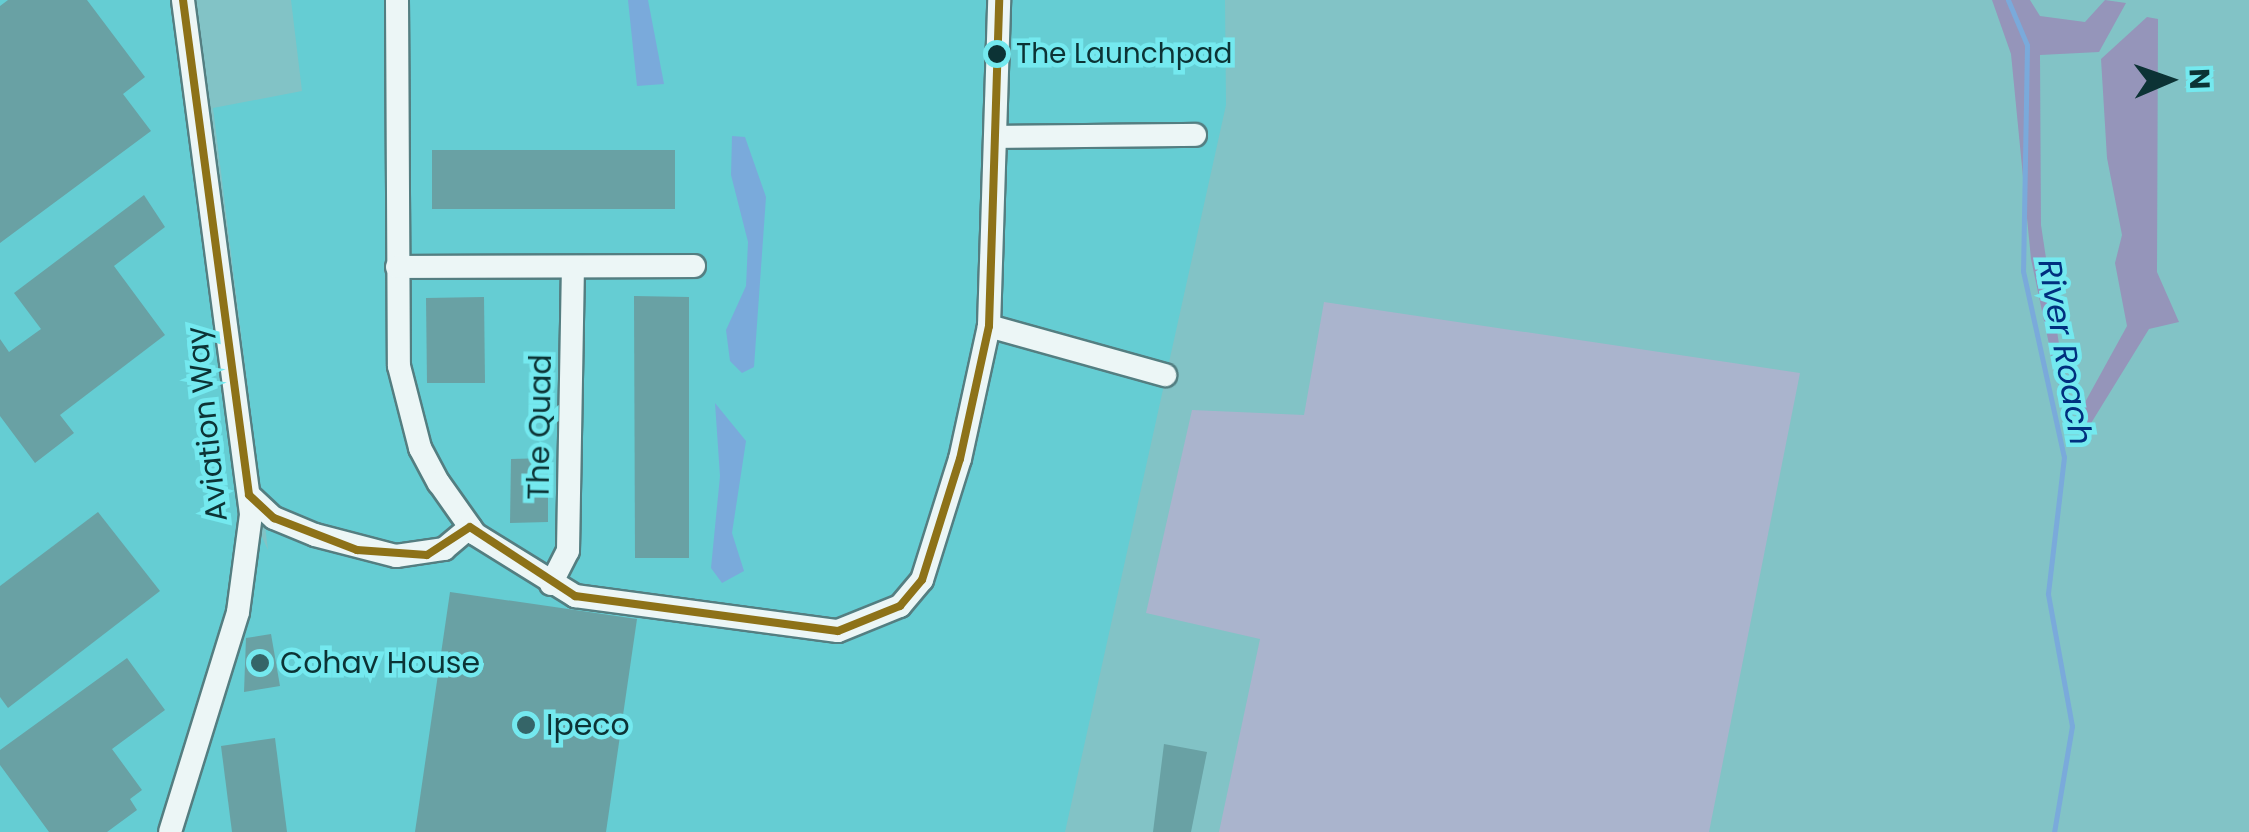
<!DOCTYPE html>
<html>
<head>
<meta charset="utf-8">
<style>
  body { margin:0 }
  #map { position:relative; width:2249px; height:832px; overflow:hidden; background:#82c3c6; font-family:Poppins,sans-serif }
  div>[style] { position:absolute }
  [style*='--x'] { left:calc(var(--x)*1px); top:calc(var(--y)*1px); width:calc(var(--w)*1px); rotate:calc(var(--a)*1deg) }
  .built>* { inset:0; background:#65cdd3 }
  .green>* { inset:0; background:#aab4cd }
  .forest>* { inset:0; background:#9595ba }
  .water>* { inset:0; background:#7aaadb }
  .stream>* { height:5px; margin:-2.5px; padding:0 2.5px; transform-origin:2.5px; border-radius:2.5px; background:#7aaadb }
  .building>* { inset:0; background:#69a1a4 }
  .roads { filter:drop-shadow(2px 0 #547e81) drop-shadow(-2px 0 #547e81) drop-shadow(0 2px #547e81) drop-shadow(0 -2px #547e81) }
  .minor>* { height:22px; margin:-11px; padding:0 11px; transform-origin:11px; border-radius:11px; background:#ecf6f6 }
  .bus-1>* { height:8px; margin:-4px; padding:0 4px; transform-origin:4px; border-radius:4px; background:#8d7218 }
  .dots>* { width:28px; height:28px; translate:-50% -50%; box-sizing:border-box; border:5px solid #74e9ef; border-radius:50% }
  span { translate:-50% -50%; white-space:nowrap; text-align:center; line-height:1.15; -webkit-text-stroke:9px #74e9ef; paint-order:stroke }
  .bus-label { font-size:28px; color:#0c3335 }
  .left { translate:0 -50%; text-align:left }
  .street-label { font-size:30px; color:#0c3335 }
  .poi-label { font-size:30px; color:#0c3335 }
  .water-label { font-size:32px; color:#002f7e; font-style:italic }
  .north { position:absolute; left:2119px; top:30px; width:100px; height:100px; -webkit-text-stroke:8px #74e9ef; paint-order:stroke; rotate:88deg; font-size:28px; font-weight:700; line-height:40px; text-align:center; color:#0c3335 }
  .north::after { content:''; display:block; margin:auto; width:35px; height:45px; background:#0c3335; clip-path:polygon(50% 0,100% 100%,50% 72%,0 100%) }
</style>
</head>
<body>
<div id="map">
  <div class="built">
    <i style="clip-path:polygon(0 0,183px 0,251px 514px,268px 550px,213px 108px,302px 91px,291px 0,1225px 0,1226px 105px,1065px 832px,0 832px)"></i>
  </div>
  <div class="green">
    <i style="clip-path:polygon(1324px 302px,1800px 373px,1709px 832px,1219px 832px,1260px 639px,1146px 613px,1192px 410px,1304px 415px)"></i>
  </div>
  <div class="forest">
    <i style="clip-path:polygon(1992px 0,2030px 0,2040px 16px,2085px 22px,2105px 0,2126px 3px,2099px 52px,2040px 55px,2041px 225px,2067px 397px,2057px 382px,2031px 259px,2011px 54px)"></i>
    <i style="clip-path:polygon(2147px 17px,2158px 19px,2157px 272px,2179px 322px,2149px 329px,2085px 433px,2078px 415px,2127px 326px,2115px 263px,2122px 235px,2107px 158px,2101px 59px)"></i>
  </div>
  <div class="water">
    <i style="clip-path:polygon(628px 0,648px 0,664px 84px,637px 86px)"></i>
    <i style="clip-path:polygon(732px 136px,745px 137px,766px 197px,754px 367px,742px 373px,730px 361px,726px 330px,746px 286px,748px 242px,731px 175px)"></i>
    <i style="clip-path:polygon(715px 403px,746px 441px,732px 533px,744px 571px,722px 583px,711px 568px,720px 476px)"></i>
  </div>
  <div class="stream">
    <i style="--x:2008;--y:0;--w:49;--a:67.1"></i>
    <i style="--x:2027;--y:45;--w:226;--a:91"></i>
    <i style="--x:2023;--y:271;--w:190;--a:77.6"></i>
    <i style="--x:2064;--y:457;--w:138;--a:96.7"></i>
    <i style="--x:2048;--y:594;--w:134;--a:79.7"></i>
    <i style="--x:2072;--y:726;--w:108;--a:99.6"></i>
  </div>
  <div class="building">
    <i style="clip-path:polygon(8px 0,87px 0,145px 77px,123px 94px,151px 131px,0 243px,0 6px)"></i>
    <i style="clip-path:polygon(432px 150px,675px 150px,675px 209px,432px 209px)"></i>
    <i style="clip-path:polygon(144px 195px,165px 227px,114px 266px,165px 335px,60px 415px,74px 433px,35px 463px,0 416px,0 339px,9px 352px,41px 329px,14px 293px)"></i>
    <i style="clip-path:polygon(634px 296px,689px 297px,689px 558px,635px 558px)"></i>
    <i style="clip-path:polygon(484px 297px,485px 383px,427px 383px,426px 298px)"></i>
    <i style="clip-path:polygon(548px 458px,548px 522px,510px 523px,511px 459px)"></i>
    <i style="clip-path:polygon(98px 512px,160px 591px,8px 708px,0 697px,0 586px)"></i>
    <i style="clip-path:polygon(450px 592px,637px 619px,606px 832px,415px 832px)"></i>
    <i style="clip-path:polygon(271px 634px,280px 686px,244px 692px,246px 638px)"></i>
    <i style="clip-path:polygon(127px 658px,165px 710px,112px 749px,142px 790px,130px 799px,137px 810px,107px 832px,49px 832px,0 765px,0 750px)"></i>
    <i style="clip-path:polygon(275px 738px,287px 832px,232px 832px,221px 746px)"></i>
    <i style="clip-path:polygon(1164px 744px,1207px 752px,1191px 832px,1153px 832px)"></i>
  </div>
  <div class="roads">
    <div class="minor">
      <i style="--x:397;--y:0;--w:366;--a:89.7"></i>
      <i style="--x:399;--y:366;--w:85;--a:75.6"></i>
      <i style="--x:420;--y:448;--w:40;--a:62"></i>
      <i style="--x:439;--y:483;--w:62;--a:54.8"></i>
      <i style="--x:475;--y:534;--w:118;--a:31.8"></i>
      <i style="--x:575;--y:596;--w:265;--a:7.6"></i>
      <i style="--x:838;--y:631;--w:67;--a:-22"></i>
      <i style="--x:900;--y:606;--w:34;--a:-50"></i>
      <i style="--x:922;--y:580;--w:127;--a:-72.6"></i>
      <i style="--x:960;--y:459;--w:136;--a:-77.7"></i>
      <i style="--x:989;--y:326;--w:326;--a:-88.2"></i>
      <i style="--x:999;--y:137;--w:196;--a:-0.6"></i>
      <i style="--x:397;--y:267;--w:297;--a:-0.2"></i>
      <i style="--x:989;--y:326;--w:183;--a:15.6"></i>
      <i style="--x:249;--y:495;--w:34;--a:43"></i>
      <i style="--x:274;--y:518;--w:44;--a:22.5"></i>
      <i style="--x:315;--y:535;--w:84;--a:14.5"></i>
      <i style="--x:396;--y:556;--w:49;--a:-8.3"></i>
      <i style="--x:444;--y:549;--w:34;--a:-40"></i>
      <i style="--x:551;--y:584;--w:37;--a:-63"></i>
      <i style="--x:568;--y:551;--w:284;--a:-89"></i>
      <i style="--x:170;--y:832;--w:230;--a:-72.8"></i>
      <i style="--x:238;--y:612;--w:99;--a:-82.4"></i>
      <i style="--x:251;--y:514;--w:518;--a:-97.54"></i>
    </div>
  </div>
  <div class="bus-1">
    <i style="--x:183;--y:0;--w:499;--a:82.4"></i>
    <i style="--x:249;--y:495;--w:34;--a:43"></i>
    <i style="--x:274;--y:518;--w:89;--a:21.1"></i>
    <i style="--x:357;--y:550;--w:70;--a:4.1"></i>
    <i style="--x:427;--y:555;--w:51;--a:-33.1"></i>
    <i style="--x:470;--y:527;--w:126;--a:33.3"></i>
    <i style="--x:575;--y:596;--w:265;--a:7.6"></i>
    <i style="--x:838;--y:631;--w:67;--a:-22"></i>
    <i style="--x:900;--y:606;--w:34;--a:-50"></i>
    <i style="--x:922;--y:580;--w:127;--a:-72.6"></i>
    <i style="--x:960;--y:459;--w:136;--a:-77.7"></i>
    <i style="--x:989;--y:326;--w:326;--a:-88.2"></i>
  </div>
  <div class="dots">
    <i style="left:997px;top:54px;background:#0c3335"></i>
    <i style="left:260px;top:663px;background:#356568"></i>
    <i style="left:526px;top:725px;background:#356568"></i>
  </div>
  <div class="bus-label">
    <span class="left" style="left:1016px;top:54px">The Launchpad</span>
  </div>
  <div class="street-label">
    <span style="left:207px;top:424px;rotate:-96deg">Aviation Way</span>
    <span style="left:540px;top:427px;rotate:-89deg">The Quad</span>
  </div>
  <div class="poi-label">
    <span class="left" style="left:280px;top:663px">Cohav House</span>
    <span class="left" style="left:546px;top:725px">Ipeco</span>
  </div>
  <div class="water-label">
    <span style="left:2065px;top:352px;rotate:80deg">River Roach</span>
  </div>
  <div class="north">N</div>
</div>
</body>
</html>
